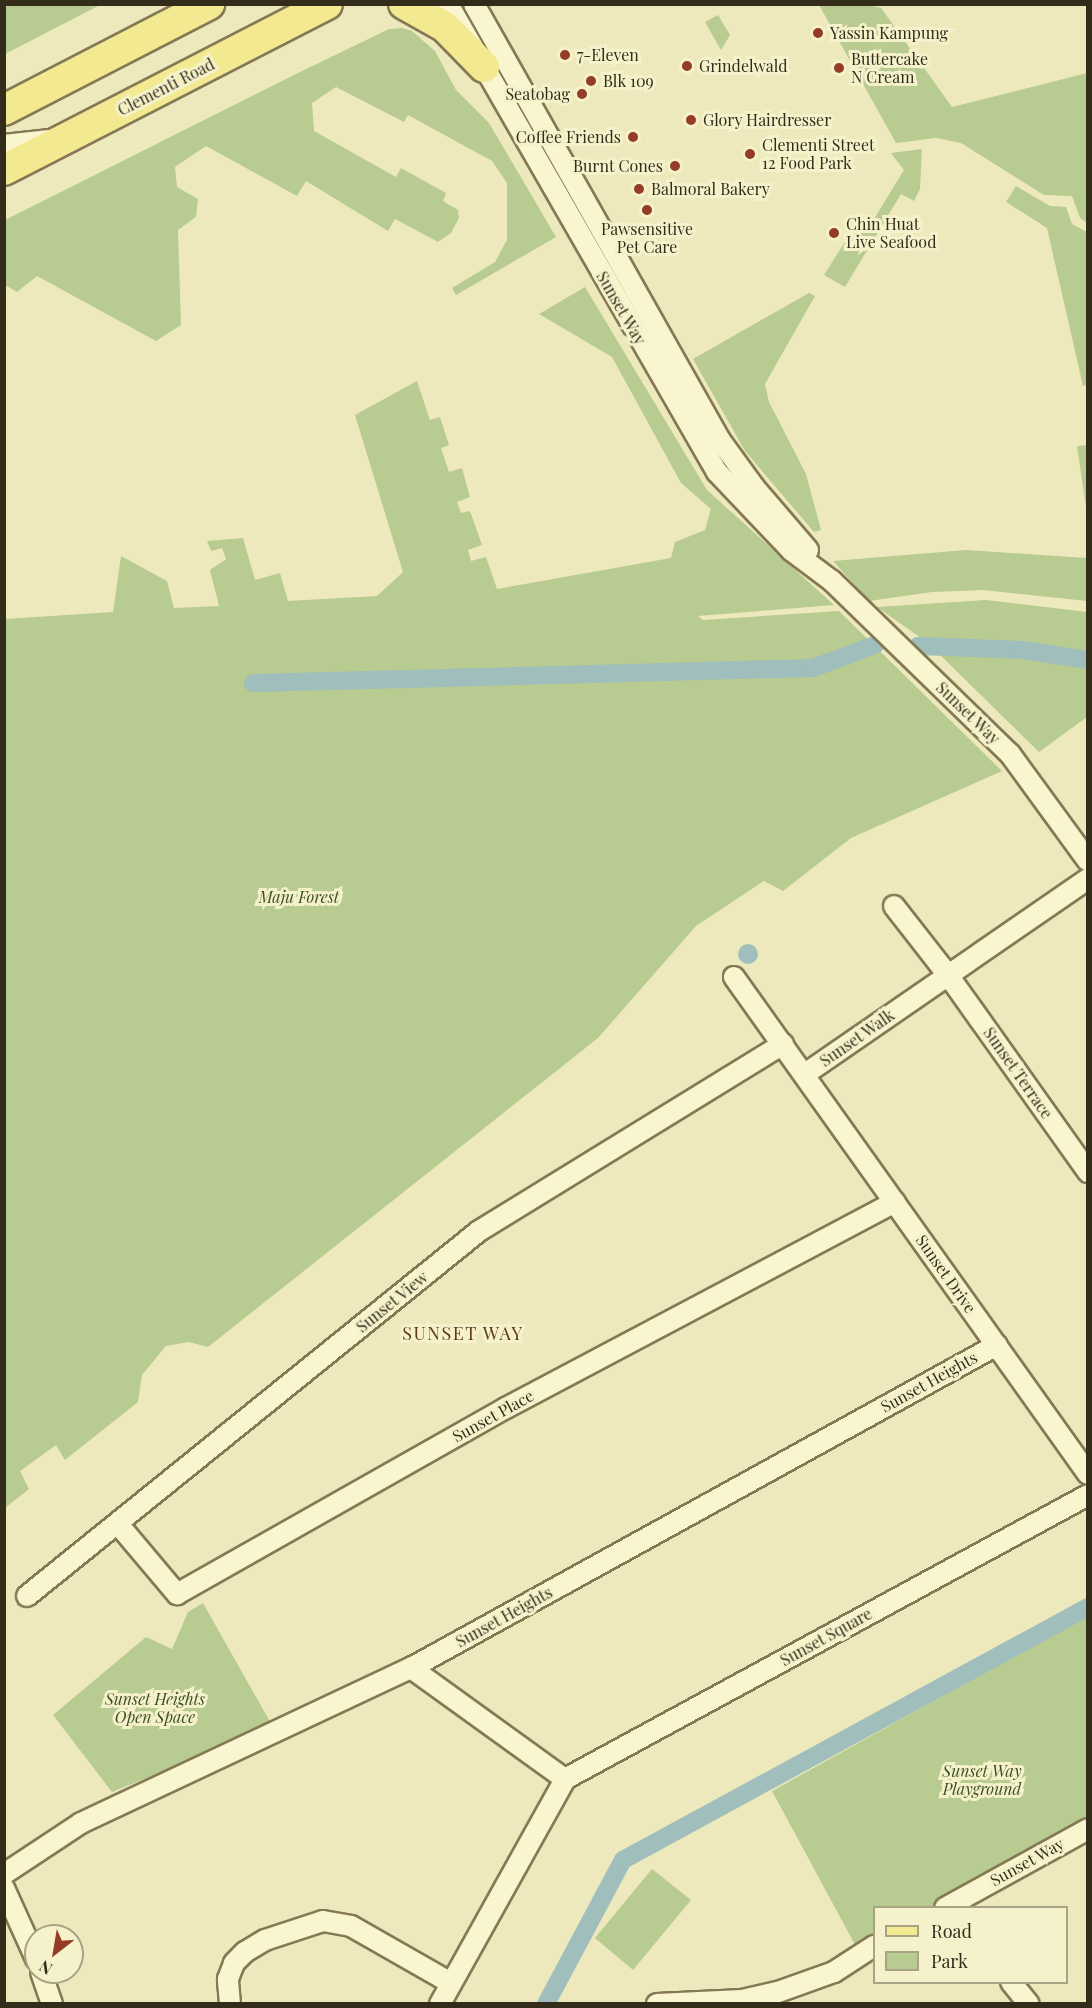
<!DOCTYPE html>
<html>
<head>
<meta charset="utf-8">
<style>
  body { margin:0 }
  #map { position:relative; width:1092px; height:2008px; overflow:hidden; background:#eee9bc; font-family:"Playfair Display",serif }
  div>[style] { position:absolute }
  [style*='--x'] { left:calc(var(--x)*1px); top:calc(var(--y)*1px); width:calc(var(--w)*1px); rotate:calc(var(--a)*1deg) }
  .green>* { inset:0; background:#b8cb90 }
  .water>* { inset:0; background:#a0bebc }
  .round { border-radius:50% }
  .canal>* { height:18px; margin:-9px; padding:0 9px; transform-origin:9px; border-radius:9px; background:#a0bebc }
  .roads { filter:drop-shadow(2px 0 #857955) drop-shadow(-2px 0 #857955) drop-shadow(0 2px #857955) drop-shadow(0 -2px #857955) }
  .minor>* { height:20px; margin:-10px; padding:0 10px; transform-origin:10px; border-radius:10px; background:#f9f5ce }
  .primary>* { height:30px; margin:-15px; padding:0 15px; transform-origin:15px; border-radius:15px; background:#f3e991 }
  .dots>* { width:16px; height:16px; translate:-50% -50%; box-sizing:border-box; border:3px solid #f5f2cb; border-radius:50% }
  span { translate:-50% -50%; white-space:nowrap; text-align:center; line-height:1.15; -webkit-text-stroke:6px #f5f2cb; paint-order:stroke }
  .poi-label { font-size:16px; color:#342c1b }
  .left { translate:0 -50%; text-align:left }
  .right { translate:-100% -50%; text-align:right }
  .street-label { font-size:16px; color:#342c1b }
  .park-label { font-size:16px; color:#3a5021; font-style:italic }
  .neighbourhood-label { font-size:18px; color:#61381a; letter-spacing:1.5px }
  .frame { position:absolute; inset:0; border:6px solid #342c1b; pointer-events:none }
  .legend { position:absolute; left:873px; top:1906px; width:195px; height:78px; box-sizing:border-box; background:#f5f2cb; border:2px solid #a8a385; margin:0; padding:8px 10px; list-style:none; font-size:18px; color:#342c1b }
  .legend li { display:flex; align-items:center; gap:12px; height:30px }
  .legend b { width:30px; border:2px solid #a8a385 }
  .north { position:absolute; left:24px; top:1924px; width:60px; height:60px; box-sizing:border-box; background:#f5f2cb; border:2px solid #a8a385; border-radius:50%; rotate:211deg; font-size:16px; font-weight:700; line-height:24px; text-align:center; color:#342c1b }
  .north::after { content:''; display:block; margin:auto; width:21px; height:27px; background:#943c25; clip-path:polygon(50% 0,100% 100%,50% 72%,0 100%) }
</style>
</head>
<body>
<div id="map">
  <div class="green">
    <i style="clip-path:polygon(5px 4px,100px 4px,100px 5px,5px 54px)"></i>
    <i style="clip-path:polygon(819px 5px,869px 5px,881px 8px,952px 107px,1087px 73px,1087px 223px,1080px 218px,1072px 196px,1044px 195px,961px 143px,936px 138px,896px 143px)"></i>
    <i style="clip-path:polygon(718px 15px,730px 35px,721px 50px,705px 22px)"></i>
    <i style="clip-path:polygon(402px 28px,412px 31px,435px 51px,456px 90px,489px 123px,556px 237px,456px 295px,452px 288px,495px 262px,507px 240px,507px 183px,492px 161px,408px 115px,404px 122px,336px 87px,312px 103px,314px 131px,396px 177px,401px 168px,446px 193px,443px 201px,458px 210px,459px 218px,451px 233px,438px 242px,395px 219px,388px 231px,306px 181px,297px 196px,206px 146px,175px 167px,177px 187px,198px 199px,196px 217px,178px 230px,181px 325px,156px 341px,37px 276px,17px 292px,5px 285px,5px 220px,298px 73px,389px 29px)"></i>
    <i style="clip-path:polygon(922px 149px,920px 189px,914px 201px,901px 194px,845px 287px,824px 275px,851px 232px,871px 224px,904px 170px,891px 153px)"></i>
    <i style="clip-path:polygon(1016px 186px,1050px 206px,1066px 207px,1072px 224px,1087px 232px,1087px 385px,1083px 386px,1047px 228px,1006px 202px)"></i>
    <i style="clip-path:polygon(585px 287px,707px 490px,834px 605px,698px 616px,703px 620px,839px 611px,1002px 771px,851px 838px,783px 891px,764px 881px,696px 926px,598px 1038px,208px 1347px,189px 1342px,166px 1346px,142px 1375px,138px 1402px,65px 1460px,56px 1445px,20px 1471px,29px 1489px,5px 1508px,5px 619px,113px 612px,121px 556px,167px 581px,174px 608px,219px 606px,210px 570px,226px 559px,222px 548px,211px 551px,207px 541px,243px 538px,255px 580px,280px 573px,288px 601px,377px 596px,403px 572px,355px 415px,417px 381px,430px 420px,440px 417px,449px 445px,441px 448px,449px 472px,462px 468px,470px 497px,457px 502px,461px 513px,470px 511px,482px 545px,468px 550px,471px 561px,486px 557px,497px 589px,671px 558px,675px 542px,705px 530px,711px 509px,681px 483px,612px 357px,539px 314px)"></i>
    <i style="clip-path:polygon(809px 293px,815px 296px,765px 384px,769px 402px,806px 474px,821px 530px,814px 532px,745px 451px,693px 359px)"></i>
    <i style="clip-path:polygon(1087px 445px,1088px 445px,1087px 514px,1077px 446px)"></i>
    <i style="clip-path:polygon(966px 550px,1087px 558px,1087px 601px,984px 590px,932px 592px,869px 601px,833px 561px)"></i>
    <i style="clip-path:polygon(986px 600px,1087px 612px,1087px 656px,1021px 646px,928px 643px,877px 607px)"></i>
    <i style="clip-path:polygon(934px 649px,1023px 653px,1087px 663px,1087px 717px,1039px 752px)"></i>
    <i style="clip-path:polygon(203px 1603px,273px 1727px,112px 1792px,53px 1715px,146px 1637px,172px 1649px,188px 1612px)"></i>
    <i style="clip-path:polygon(1087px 1616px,1087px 1829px,944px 1907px,874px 1908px,874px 1946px,860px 1954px,772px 1791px)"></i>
    <i style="clip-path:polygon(652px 1869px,691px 1900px,633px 1970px,595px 1938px)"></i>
  </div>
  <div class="water">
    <i class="round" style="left:738px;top:944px;width:20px;height:20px"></i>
  </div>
  <div class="canal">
    <i style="--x:918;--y:646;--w:104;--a:2.2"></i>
    <i style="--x:1022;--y:650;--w:67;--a:8.6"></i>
    <i style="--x:253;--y:683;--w:560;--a:-1.53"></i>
    <i style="--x:813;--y:668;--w:66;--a:-20.4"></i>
    <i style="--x:546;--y:2004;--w:163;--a:-61.9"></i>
    <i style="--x:623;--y:1860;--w:529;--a:-28.55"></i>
  </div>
  <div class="roads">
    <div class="minor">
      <i style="--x:448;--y:4;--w:540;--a:60.11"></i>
      <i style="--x:717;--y:472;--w:109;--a:46.5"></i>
      <i style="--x:792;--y:551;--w:50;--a:36.9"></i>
      <i style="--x:832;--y:581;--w:248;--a:44.2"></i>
      <i style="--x:1010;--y:754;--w:132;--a:53.9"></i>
      <i style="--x:474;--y:4;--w:501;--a:60.57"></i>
      <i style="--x:720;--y:440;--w:58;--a:54.1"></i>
      <i style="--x:754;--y:487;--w:83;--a:49.4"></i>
      <i style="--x:4;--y:145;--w:46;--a:-6.2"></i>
      <i style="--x:894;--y:906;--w:88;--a:52"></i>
      <i style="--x:948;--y:975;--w:242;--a:54.6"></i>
      <i style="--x:734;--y:977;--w:610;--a:54.54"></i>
      <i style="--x:805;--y:1074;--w:344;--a:-34.6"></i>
      <i style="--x:118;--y:1524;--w:92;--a:49.9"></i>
      <i style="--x:177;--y:1594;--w:378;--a:-29.5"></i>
      <i style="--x:506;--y:1408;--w:440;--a:-27.9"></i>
      <i style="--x:27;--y:1596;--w:581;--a:-38.92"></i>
      <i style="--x:479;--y:1231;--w:357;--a:-31.6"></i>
      <i style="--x:411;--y:1668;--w:190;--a:35.8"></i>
      <i style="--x:4;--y:1874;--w:92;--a:-33.5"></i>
      <i style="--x:81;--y:1823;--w:365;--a:-25.2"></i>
      <i style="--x:411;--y:1668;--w:669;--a:-28.86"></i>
      <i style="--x:4;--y:1888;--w:78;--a:65.7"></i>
      <i style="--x:945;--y:1908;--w:163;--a:-28.9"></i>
      <i style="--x:41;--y:1972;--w:34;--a:71"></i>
      <i style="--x:1011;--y:1982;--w:28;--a:51"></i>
      <i style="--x:230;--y:2004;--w:25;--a:-95"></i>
      <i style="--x:228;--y:1979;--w:17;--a:-69"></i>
      <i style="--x:234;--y:1963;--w:16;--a:-45"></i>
      <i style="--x:245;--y:1952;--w:23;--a:-31"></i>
      <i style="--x:265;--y:1940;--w:61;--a:-18.1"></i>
      <i style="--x:323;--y:1921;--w:28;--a:10"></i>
      <i style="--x:351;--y:1926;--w:115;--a:29.7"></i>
      <i style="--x:440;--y:2004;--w:257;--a:-60.9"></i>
      <i style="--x:565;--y:1779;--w:595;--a:-28.5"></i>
      <i style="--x:657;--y:2004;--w:85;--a:-2.7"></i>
      <i style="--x:742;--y:2000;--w:37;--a:-13"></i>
      <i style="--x:778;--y:1992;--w:59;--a:-19.7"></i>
      <i style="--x:834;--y:1972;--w:48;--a:-33"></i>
    </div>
    <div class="primary">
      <i style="--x:404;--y:4;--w:47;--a:29.3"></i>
      <i style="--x:445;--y:27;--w:56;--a:45.7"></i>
      <i style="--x:4;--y:110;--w:231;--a:-27.3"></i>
      <i style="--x:4;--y:170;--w:363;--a:-27.2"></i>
    </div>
  </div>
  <div class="dots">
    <i style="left:818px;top:33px;background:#943c25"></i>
    <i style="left:565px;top:55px;background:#943c25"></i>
    <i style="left:687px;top:66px;background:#943c25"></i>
    <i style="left:839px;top:68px;background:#943c25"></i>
    <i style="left:591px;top:81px;background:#943c25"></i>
    <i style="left:582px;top:94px;background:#943c25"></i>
    <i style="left:691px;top:120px;background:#943c25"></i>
    <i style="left:633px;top:137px;background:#943c25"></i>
    <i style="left:750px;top:154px;background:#943c25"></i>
    <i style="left:675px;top:166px;background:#943c25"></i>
    <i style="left:639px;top:189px;background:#943c25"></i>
    <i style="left:647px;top:210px;background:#943c25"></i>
    <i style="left:834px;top:233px;background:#943c25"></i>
  </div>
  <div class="poi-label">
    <span class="left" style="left:830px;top:33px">Yassin Kampung</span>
    <span class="left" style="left:577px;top:55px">7-Eleven</span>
    <span class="left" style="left:851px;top:68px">Buttercake<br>N Cream</span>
    <span class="left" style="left:699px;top:66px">Grindelwald</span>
    <span class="left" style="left:603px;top:81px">Blk 109</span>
    <span class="right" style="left:570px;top:94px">Seatobag</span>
    <span class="left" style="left:703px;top:120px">Glory Hairdresser</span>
    <span class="right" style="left:621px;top:137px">Coffee Friends</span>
    <span class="left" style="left:762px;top:154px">Clementi Street<br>12 Food Park</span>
    <span class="right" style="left:663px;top:166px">Burnt Cones</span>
    <span class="left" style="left:651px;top:189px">Balmoral Bakery</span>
    <span class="left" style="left:846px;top:233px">Chin Huat<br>Live Seafood</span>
    <span style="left:647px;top:238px">Pawsensitive<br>Pet Care</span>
  </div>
  <div class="street-label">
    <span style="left:166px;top:87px;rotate:-27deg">Clementi Road</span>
    <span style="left:621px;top:308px;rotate:60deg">Sunset Way</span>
    <span style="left:968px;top:713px;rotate:44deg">Sunset Way</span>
    <span style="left:857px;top:1038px;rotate:-35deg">Sunset Walk</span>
    <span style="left:1018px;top:1073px;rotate:55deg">Sunset Terrace</span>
    <span style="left:946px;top:1274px;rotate:55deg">Sunset Drive</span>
    <span style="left:392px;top:1302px;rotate:-39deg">Sunset View</span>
    <span style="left:929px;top:1382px;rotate:-29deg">Sunset Heights</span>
    <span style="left:493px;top:1416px;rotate:-29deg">Sunset Place</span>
    <span style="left:504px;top:1617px;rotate:-29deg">Sunset Heights</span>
    <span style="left:826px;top:1637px;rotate:-29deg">Sunset Square</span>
    <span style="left:1027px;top:1862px;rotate:-29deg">Sunset Way</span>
  </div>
  <div class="park-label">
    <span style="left:299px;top:897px">Maju Forest</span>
    <span style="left:155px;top:1708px">Sunset Heights<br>Open Space</span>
    <span style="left:982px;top:1780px">Sunset Way<br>Playground</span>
  </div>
  <div class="neighbourhood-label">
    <span style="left:463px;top:1333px">SUNSET WAY</span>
  </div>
  <div class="frame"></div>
  <ul class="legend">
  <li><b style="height:8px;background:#f3e991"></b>Road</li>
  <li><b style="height:16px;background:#b8cb90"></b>Park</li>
  </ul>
  <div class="north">N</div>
</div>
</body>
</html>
